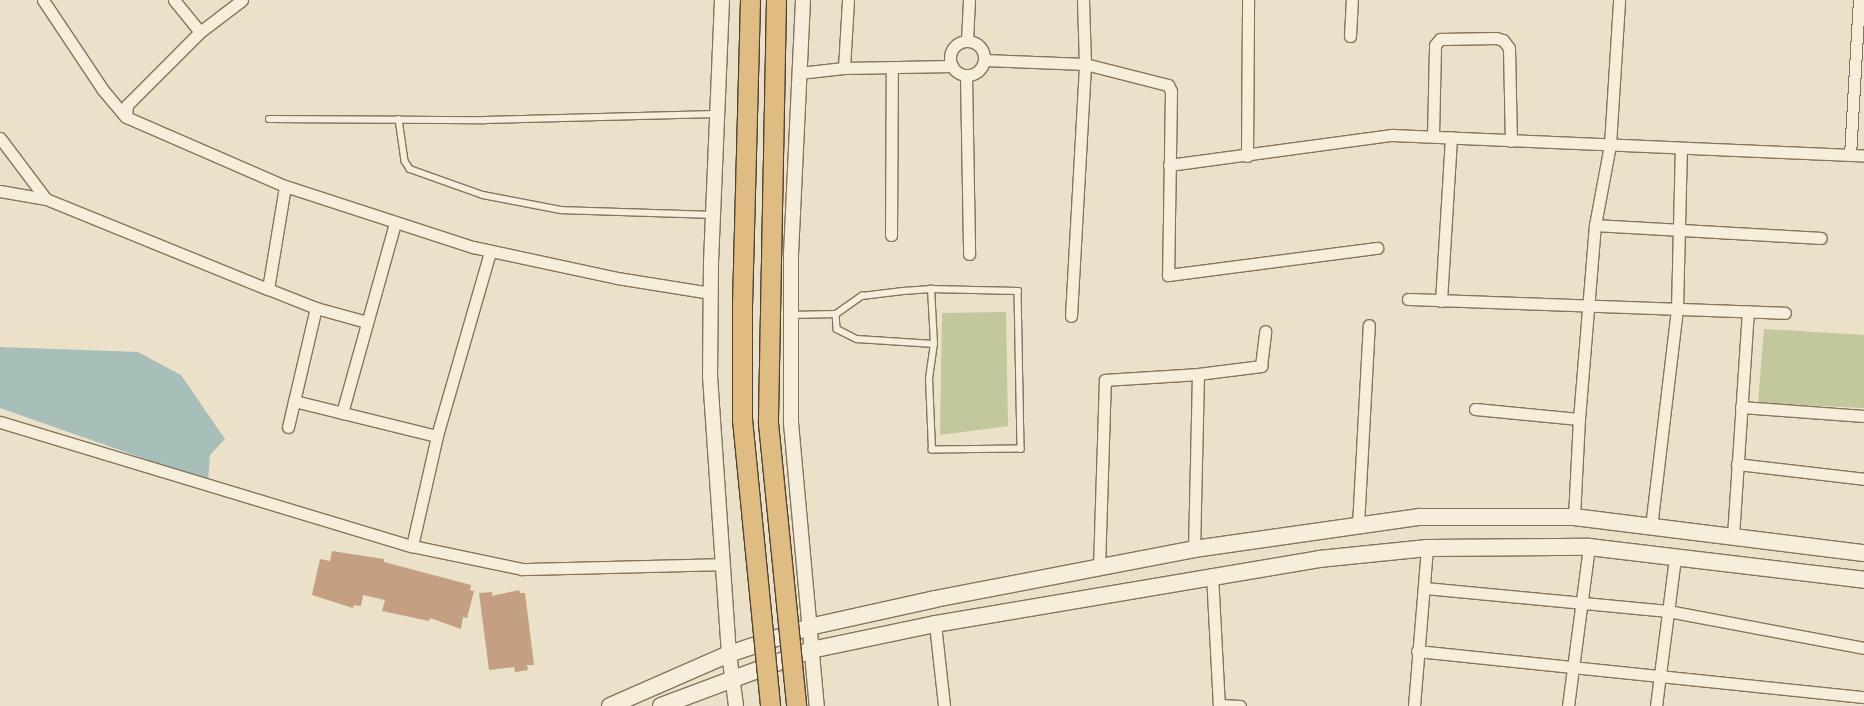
<!DOCTYPE html>
<html>
<head>
<meta charset="utf-8">
<style>
  body { margin:0 }
  #map { position:relative; width:1864px; height:706px; overflow:hidden; background:#ebe1c8; font-family:"Source Serif 4",serif }
  div>[style] { position:absolute }
  [style*='--x'] { left:calc(var(--x)*1px); top:calc(var(--y)*1px); width:calc(var(--w)*1px); rotate:calc(var(--a)*1deg) }
  .green>* { inset:0; background:#c2c89c }
  .water>* { inset:0; background:#a8bfb9 }
  .building>* { inset:0; background:#c59f81 }
  .roads { filter:drop-shadow(1px 0 #85745e) drop-shadow(-1px 0 #85745e) drop-shadow(0 1px #85745e) drop-shadow(0 -1px #85745e) }
  .service>* { height:5.5px; margin:-2.75px; padding:0 2.75px; transform-origin:2.75px; border-radius:2.75px; background:#f6eeda }
  .minor>* { height:11px; margin:-5.5px; padding:0 5.5px; transform-origin:5.5px; border-radius:5.5px; background:#f6eeda }
  .minor>.ring { margin:-5.5px; padding:0; box-sizing:content-box; background:none; border:11px solid #f6eeda; border-radius:50% }
  .tertiary>* { height:14px; margin:-7px; padding:0 7px; transform-origin:7px; border-radius:7px; background:#f6eeda }
  .secondary>* { height:16px; margin:-8px; padding:0 8px; transform-origin:8px; border-radius:8px; background:#f6eeda }
  .bridges { filter:drop-shadow(1px 0 #534232) drop-shadow(-1px 0 #534232) drop-shadow(0 1px #534232) drop-shadow(0 -1px #534232) }
  .trunk-bridge>* { height:19px; margin:-9.5px; padding:0 9.5px; transform-origin:9.5px; border-radius:9.5px; background:#debc82 }
  span { translate:-50% -50%; white-space:nowrap; text-align:center; line-height:1.15; -webkit-text-stroke:4.5px #f3ebd6; paint-order:stroke }
</style>
</head>
<body>
<div id="map">
  <div class="green">
    <i style="clip-path:polygon(1006px 312px,1008px 426px,940px 435px,942px 313px)"></i>
    <i style="clip-path:polygon(1764px 329px,1864px 335px,1864px 408px,1758px 403px)"></i>
  </div>
  <div class="water">
    <i style="clip-path:polygon(0 347px,138px 352px,181px 375px,225px 439px,210px 455px,208px 481px,0 408px)"></i>
  </div>
  <div class="building">
    <i style="clip-path:polygon(332px 551px,384px 559px,384px 562px,471px 585px,470px 590px,474px 591px,467px 618px,463px 617px,461px 629px,430px 618px,429px 621px,382px 611px,385px 600px,363px 595px,361px 606px,354px 605px,353px 608px,312px 595px,320px 559px,330px 561px)"></i>
    <i style="clip-path:polygon(519px 590px,520px 593px,525px 593px,534px 665px,527px 665px,528px 670px,515px 672px,514px 667px,489px 670px,479px 593px,492px 592px,492px 596px)"></i>
  </div>
  <div class="roads">
    <div class="service">
      <i style="--x:269;--y:119;--w:216;--a:0.3"></i>
      <i style="--x:485;--y:120;--w:231;--a:-1.5"></i>
      <i style="--x:399;--y:119;--w:42;--a:81.9"></i>
      <i style="--x:405;--y:161;--w:9;--a:58"></i>
      <i style="--x:410;--y:169;--w:77;--a:19.6"></i>
      <i style="--x:483;--y:195;--w:79;--a:10.9"></i>
      <i style="--x:561;--y:210;--w:151;--a:1.9"></i>
      <i style="--x:836;--y:314;--w:15;--a:86"></i>
      <i style="--x:837;--y:329;--w:22;--a:27"></i>
      <i style="--x:857;--y:339;--w:77;--a:3.7"></i>
      <i style="--x:792;--y:315;--w:44;--a:-1.3"></i>
      <i style="--x:836;--y:314;--w:32;--a:-35"></i>
      <i style="--x:862;--y:296;--w:41;--a:-7"></i>
      <i style="--x:903;--y:291;--w:28;--a:-4"></i>
      <i style="--x:931;--y:289;--w:87;--a:1.3"></i>
      <i style="--x:1018;--y:291;--w:158;--a:88.9"></i>
      <i style="--x:1021;--y:449;--w:89;--a:179.4"></i>
      <i style="--x:932;--y:450;--w:71;--a:-92.4"></i>
      <i style="--x:929;--y:379;--w:35;--a:-82"></i>
      <i style="--x:934;--y:344;--w:55;--a:-93.1"></i>
    </div>
    <div class="minor">
      <i style="--x:43;--y:0;--w:108;--a:56.3"></i>
      <i style="--x:103;--y:90;--w:35;--a:50"></i>
      <i style="--x:174;--y:0;--w:41;--a:50.9"></i>
      <i style="--x:242;--y:0;--w:53;--a:142.7"></i>
      <i style="--x:200;--y:32;--w:103;--a:135"></i>
      <i style="--x:127;--y:105;--w:12;--a:95"></i>
      <i style="--x:126;--y:117;--w:173;--a:23.5"></i>
      <i style="--x:285;--y:186;--w:198;--a:18"></i>
      <i style="--x:473;--y:247;--w:147;--a:12.1"></i>
      <i style="--x:617;--y:278;--w:95;--a:9.1"></i>
      <i style="--x:1350;--y:36;--w:36;--a:-87"></i>
      <i style="--x:967;--y:41;--w:41;--a:-87.2"></i>
      <i class="ring" style="left:950px;top:41px;width:23px;height:23px"></i>
      <i style="--x:984;--y:60;--w:101;--a:2.3"></i>
      <i style="--x:1085;--y:64;--w:86;--a:14.2"></i>
      <i style="--x:1168;--y:85;--w:7;--a:63"></i>
      <i style="--x:1171;--y:91;--w:184;--a:90.9"></i>
      <i style="--x:1168;--y:275;--w:211;--a:-7.4"></i>
      <i style="--x:844;--y:68;--w:68;--a:-86.6"></i>
      <i style="--x:799;--y:73;--w:45;--a:-6.3"></i>
      <i style="--x:844;--y:68;--w:108;--a:-1.1"></i>
      <i style="--x:966;--y:75;--w:179;--a:89"></i>
      <i style="--x:1433;--y:136;--w:91;--a:-88.7"></i>
      <i style="--x:1435;--y:45;--w:8;--a:-50"></i>
      <i style="--x:1440;--y:39;--w:56;--a:-1"></i>
      <i style="--x:1496;--y:38;--w:7;--a:16"></i>
      <i style="--x:1503;--y:40;--w:10;--a:53"></i>
      <i style="--x:1509;--y:48;--w:93;--a:88.8"></i>
      <i style="--x:0;--y:138;--w:76;--a:53"></i>
      <i style="--x:46;--y:199;--w:240;--a:22.1"></i>
      <i style="--x:268;--y:289;--w:104;--a:-80.6"></i>
      <i style="--x:1850;--y:155;--w:155;--a:-86.7"></i>
      <i style="--x:1247;--y:156;--w:156;--a:-89.6"></i>
      <i style="--x:1169;--y:165;--w:225;--a:-7.7"></i>
      <i style="--x:1392;--y:135;--w:472;--a:2.5"></i>
      <i style="--x:0;--y:191;--w:47;--a:9.9"></i>
      <i style="--x:1595;--y:225;--w:226;--a:3.3"></i>
      <i style="--x:891;--y:235;--w:168;--a:-89.7"></i>
      <i style="--x:490;--y:252;--w:191;--a:106.1"></i>
      <i style="--x:437;--y:436;--w:113;--a:102.8"></i>
      <i style="--x:412;--y:546;--w:112;--a:11.8"></i>
      <i style="--x:522;--y:569;--w:201;--a:-1.4"></i>
      <i style="--x:268;--y:289;--w:52;--a:21.6"></i>
      <i style="--x:316;--y:308;--w:53;--a:15.4"></i>
      <i style="--x:1408;--y:299;--w:377;--a:2.1"></i>
      <i style="--x:1441;--y:301;--w:164;--a:-86.5"></i>
      <i style="--x:1071;--y:316;--w:252;--a:-86.8"></i>
      <i style="--x:1085;--y:64;--w:64;--a:-91.8"></i>
      <i style="--x:1198;--y:374;--w:64;--a:-7.2"></i>
      <i style="--x:1261;--y:366;--w:35;--a:-83"></i>
      <i style="--x:294;--y:401;--w:147;--a:13.8"></i>
      <i style="--x:1741;--y:407;--w:123;--a:4.2"></i>
      <i style="--x:1475;--y:409;--w:104;--a:5.5"></i>
      <i style="--x:342;--y:413;--w:197;--a:-74.4"></i>
      <i style="--x:0;--y:422;--w:430;--a:16.8"></i>
      <i style="--x:288;--y:427;--w:122;--a:-76.8"></i>
      <i style="--x:1737;--y:464;--w:128;--a:6.7"></i>
      <i style="--x:1574;--y:517;--w:98;--a:-87.1"></i>
      <i style="--x:1579;--y:419;--w:195;--a:-85.3"></i>
      <i style="--x:1595;--y:225;--w:81;--a:-79.4"></i>
      <i style="--x:1610;--y:145;--w:145;--a:-86.4"></i>
      <i style="--x:1358;--y:525;--w:200;--a:-86.9"></i>
      <i style="--x:1651;--y:527;--w:220;--a:-83.2"></i>
      <i style="--x:1677;--y:309;--w:161;--a:-88.6"></i>
      <i style="--x:1733;--y:536;--w:225;--a:-86.2"></i>
      <i style="--x:1099;--y:568;--w:188;--a:-88.2"></i>
      <i style="--x:1105;--y:380;--w:93;--a:-3.7"></i>
      <i style="--x:1198;--y:374;--w:175;--a:91.3"></i>
      <i style="--x:1212;--y:574;--w:132;--a:87"></i>
      <i style="--x:1425;--y:588;--w:244;--a:5.4"></i>
      <i style="--x:1668;--y:611;--w:199;--a:10.7"></i>
      <i style="--x:935;--y:624;--w:82;--a:83.7"></i>
      <i style="--x:1417;--y:651;--w:449;--a:5.9"></i>
      <i style="--x:1219;--y:705;--w:21;--a:3"></i>
      <i style="--x:1414;--y:706;--w:159;--a:-85.3"></i>
      <i style="--x:1568;--y:706;--w:160;--a:-82.5"></i>
      <i style="--x:1656;--y:706;--w:150;--a:-82.7"></i>
    </div>
    <div class="tertiary">
      <i style="--x:722;--y:0;--w:264;--a:92.4"></i>
      <i style="--x:711;--y:264;--w:112;--a:90.5"></i>
      <i style="--x:710;--y:376;--w:279;--a:86.1"></i>
      <i style="--x:729;--y:654;--w:52;--a:82.3"></i>
      <i style="--x:803;--y:0;--w:254;--a:92.7"></i>
      <i style="--x:791;--y:254;--w:169;--a:90"></i>
      <i style="--x:791;--y:423;--w:284;--a:84.8"></i>
    </div>
    <div class="secondary">
      <i style="--x:610;--y:706;--w:130;--a:-23.6"></i>
      <i style="--x:729;--y:654;--w:84;--a:-18.6"></i>
      <i style="--x:809;--y:627;--w:129;--a:-12.5"></i>
      <i style="--x:935;--y:599;--w:264;--a:-10.9"></i>
      <i style="--x:1194;--y:549;--w:228;--a:-8.1"></i>
      <i style="--x:1420;--y:517;--w:154;--a:0"></i>
      <i style="--x:1574;--y:517;--w:292;--a:7.1"></i>
      <i style="--x:661;--y:706;--w:160;--a:-20.5"></i>
      <i style="--x:811;--y:650;--w:127;--a:-11.8"></i>
      <i style="--x:935;--y:624;--w:389;--a:-9.6"></i>
      <i style="--x:1319;--y:559;--w:109;--a:-5.8"></i>
      <i style="--x:1427;--y:548;--w:162;--a:-0.4"></i>
      <i style="--x:1589;--y:547;--w:277;--a:6.8"></i>
    </div>
  </div>
  <div class="bridges">
    <div class="trunk-bridge">
      <i style="--x:750;--y:0;--w:304;--a:91.5"></i>
      <i style="--x:742;--y:304;--w:115;--a:90"></i>
      <i style="--x:742;--y:419;--w:288;--a:84.4"></i>
      <i style="--x:776;--y:0;--w:423;--a:91.1"></i>
      <i style="--x:768;--y:423;--w:284;--a:84.3"></i>
    </div>
  </div>
</div>
</body>
</html>
